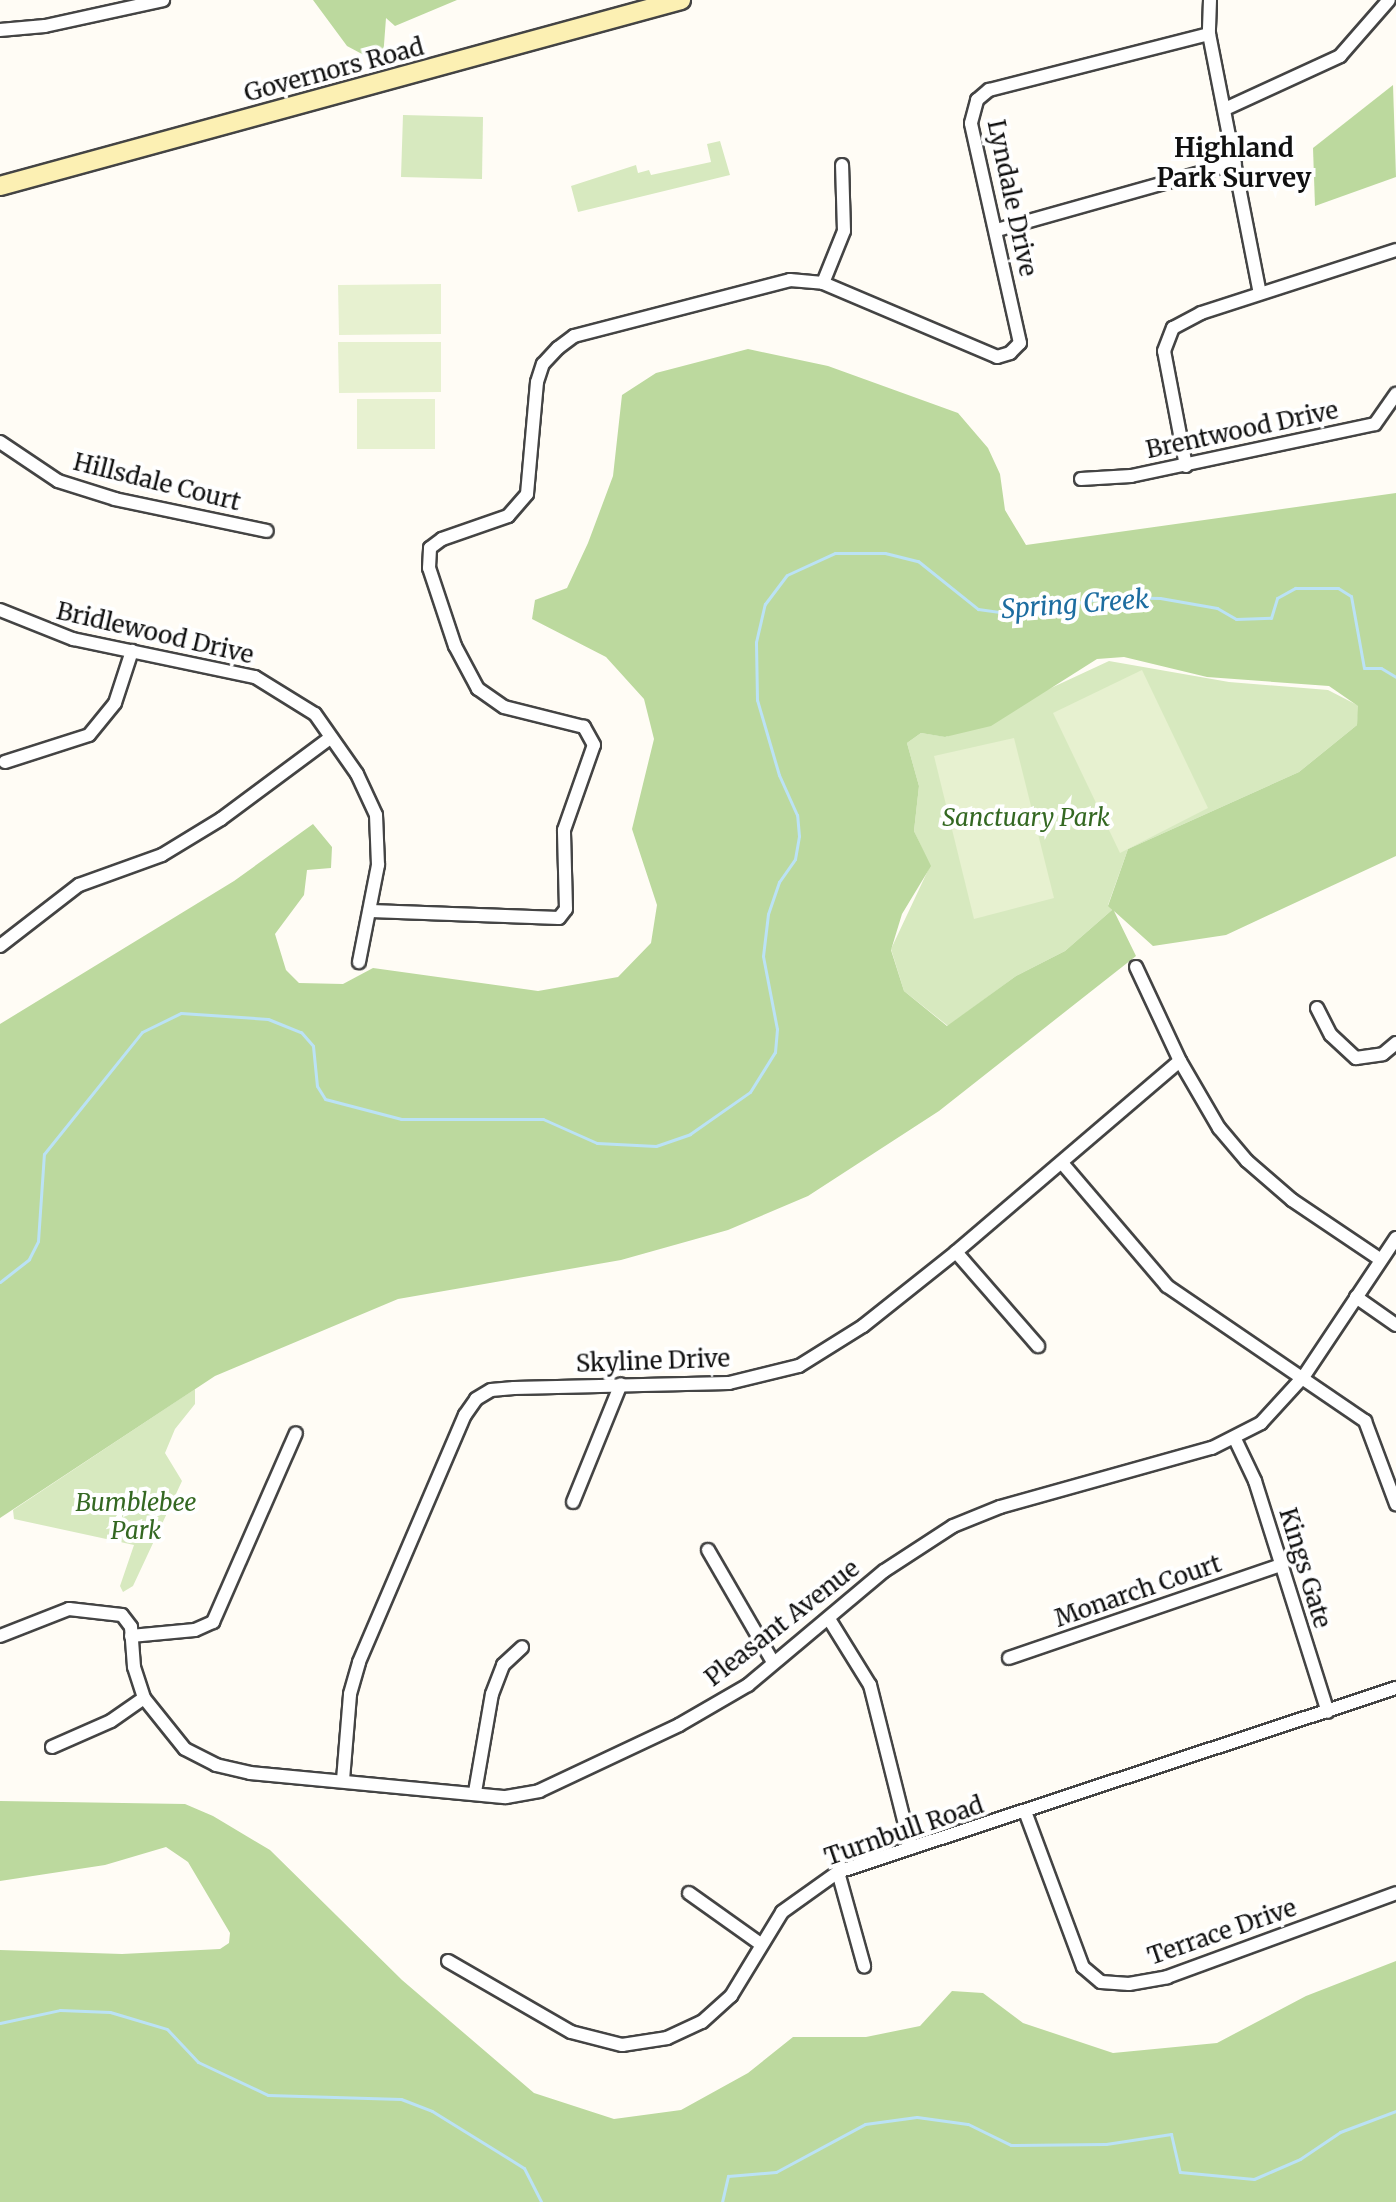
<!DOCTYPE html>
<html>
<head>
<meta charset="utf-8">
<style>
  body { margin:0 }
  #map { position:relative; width:1396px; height:2202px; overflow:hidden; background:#fffcf5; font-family:Merriweather,serif }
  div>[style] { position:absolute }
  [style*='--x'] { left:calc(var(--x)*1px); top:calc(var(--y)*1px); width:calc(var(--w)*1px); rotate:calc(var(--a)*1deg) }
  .green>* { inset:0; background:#d7e9bf }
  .forest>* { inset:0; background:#bcd99e }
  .pitch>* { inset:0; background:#e7f1d0 }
  .stream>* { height:3px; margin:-1.5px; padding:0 1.5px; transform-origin:1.5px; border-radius:1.5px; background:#bbe2f5 }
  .roads { filter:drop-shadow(2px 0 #444) drop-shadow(-2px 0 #444) drop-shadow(0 2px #444) drop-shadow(0 -2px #444) }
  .street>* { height:12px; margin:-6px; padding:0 6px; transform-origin:6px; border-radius:6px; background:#fff }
  .secondary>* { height:18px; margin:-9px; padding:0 9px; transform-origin:9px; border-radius:9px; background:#fcf0b3 }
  span { translate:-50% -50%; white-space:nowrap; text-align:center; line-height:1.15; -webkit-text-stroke:8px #fff; paint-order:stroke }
  .street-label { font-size:24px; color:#111 }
  .park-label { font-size:24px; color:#346822; font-style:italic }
  .neighbourhood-label { font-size:26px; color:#111; font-weight:700 }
  .water-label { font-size:26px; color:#1d6da0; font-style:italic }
</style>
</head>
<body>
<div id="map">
  <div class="green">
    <i style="clip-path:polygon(403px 115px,483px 117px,482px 179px,401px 177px)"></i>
    <i style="clip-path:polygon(720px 141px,730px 175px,578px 212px,571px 186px,636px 165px,638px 173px,649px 170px,651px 175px,711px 162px,707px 144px)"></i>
    <i style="clip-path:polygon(1109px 661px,1229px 682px,1328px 690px,1359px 706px,1357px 725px,1299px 772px,1128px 849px,1108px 905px,1112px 910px,1065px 951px,1016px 976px,948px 1026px,904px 991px,891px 949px,930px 866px,914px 831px,919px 786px,907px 743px,921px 733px,946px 737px)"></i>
    <i style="clip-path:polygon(195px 1389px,195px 1404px,175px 1429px,165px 1453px,182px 1481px,133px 1586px,123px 1592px,120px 1586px,134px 1545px,14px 1519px,13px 1510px)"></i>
  </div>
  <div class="forest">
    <i style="clip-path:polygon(313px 0,457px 0,395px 26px,386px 18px,383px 58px,375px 61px,347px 46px)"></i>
    <i style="clip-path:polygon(1393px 85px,1396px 177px,1315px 206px,1313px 148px)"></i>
    <i style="clip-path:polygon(evenodd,748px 349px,828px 366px,958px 413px,988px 448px,1000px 474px,1005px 510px,1026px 545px,1396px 493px,1396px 856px,1226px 935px,1153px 946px,1114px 911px,1136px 956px,939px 1111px,808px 1196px,728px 1230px,621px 1260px,398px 1299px,215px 1376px,0 1518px,0 1024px,234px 881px,313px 824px,332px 847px,331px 868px,307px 870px,304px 895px,275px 934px,286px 970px,299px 983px,343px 984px,373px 968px,538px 991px,618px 977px,651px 943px,657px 905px,632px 829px,654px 739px,644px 699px,606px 657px,532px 619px,535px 600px,567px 588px,588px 543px,613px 476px,622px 395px,656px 373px,748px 349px,1124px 657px,1207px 677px,1329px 686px,1358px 706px,1357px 725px,1299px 772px,1128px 849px,1108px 906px,1112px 910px,1065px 951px,1016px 976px,947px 1026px,904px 991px,891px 950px,902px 914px,931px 866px,914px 831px,919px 786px,907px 743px,921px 733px,945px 737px,991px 726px,1097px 659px,1124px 657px)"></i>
    <i style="clip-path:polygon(0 1801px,185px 1804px,213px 1816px,270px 1850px,402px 1980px,534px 2093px,614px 2119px,681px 2110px,748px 2073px,793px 2037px,866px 2037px,920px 2026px,952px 1991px,983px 1993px,1023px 2023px,1113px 2053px,1217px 2043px,1306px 1996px,1396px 1961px,1396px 2202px,0 2202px,0 1950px,122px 1954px,220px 1949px,229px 1943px,230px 1933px,188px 1862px,166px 1847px,105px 1865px,0 1881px)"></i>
  </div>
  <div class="pitch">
    <i style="clip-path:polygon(441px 284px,441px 334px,339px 335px,338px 285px)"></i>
    <i style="clip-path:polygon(338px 342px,441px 342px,441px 392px,339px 393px)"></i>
    <i style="clip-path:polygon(357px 399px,435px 399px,435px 449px,357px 449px)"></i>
    <i style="clip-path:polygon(1142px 670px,1208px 808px,1120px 853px,1053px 713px)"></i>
    <i style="clip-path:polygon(1014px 738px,1054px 898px,974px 919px,934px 756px)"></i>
  </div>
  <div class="stream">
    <i style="--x:0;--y:1282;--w:37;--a:-38"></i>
    <i style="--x:29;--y:1259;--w:20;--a:-63"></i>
    <i style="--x:38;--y:1241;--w:87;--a:-86.1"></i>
    <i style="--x:44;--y:1154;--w:156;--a:-51.2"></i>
    <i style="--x:142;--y:1032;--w:43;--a:-26"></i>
    <i style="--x:181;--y:1013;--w:87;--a:3.9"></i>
    <i style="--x:268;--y:1019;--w:35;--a:22"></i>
    <i style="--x:301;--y:1032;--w:18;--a:49"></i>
    <i style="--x:313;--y:1046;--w:40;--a:84.3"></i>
    <i style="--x:317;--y:1086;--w:15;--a:58"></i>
    <i style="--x:325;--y:1099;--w:79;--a:14.7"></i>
    <i style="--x:401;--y:1119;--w:142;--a:0"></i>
    <i style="--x:543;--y:1119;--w:59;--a:24"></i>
    <i style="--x:597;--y:1143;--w:59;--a:2.9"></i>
    <i style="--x:656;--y:1146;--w:36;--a:-19"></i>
    <i style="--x:690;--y:1134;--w:73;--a:-35"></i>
    <i style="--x:750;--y:1092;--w:47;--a:-58"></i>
    <i style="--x:775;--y:1052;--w:23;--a:-85"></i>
    <i style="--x:777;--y:1029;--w:74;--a:-100.9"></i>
    <i style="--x:763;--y:956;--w:42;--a:-83.2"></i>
    <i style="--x:768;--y:914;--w:34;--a:-71"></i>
    <i style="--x:779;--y:882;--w:28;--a:-55"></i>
    <i style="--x:795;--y:859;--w:23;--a:-80"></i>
    <i style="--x:799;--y:836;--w:21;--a:-95"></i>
    <i style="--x:797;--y:815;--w:44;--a:-114.2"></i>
    <i style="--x:779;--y:775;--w:78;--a:-106.3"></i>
    <i style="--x:757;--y:700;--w:58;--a:-91"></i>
    <i style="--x:756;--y:642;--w:39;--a:-77"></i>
    <i style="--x:765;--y:604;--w:36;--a:-53"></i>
    <i style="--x:787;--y:575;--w:53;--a:-24.6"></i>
    <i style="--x:835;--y:553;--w:50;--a:0"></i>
    <i style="--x:885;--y:553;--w:34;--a:14"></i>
    <i style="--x:918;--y:561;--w:77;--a:38.7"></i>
    <i style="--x:978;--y:609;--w:35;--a:8"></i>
    <i style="--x:1013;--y:614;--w:97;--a:-10"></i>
    <i style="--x:1109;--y:597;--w:51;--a:1.1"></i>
    <i style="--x:1160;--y:598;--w:58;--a:10"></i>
    <i style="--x:1217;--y:608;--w:22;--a:30"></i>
    <i style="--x:1236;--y:619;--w:35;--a:-2"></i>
    <i style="--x:1271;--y:618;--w:21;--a:-73"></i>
    <i style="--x:1277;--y:598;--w:21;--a:-29"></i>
    <i style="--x:1295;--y:588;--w:43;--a:0"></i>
    <i style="--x:1338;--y:588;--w:15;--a:32"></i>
    <i style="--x:1351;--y:596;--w:73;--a:79.8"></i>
    <i style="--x:1364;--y:668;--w:17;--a:0"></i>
    <i style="--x:1381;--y:668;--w:17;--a:31"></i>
    <i style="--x:0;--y:2023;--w:61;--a:-12.2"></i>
    <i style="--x:60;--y:2010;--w:50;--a:2.3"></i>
    <i style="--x:110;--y:2012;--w:59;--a:16.6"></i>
    <i style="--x:167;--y:2029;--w:45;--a:46.8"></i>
    <i style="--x:198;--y:2062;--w:77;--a:25.2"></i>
    <i style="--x:268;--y:2095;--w:133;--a:1.7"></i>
    <i style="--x:401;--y:2099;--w:33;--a:21"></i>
    <i style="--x:432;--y:2111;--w:108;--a:31.8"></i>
    <i style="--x:524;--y:2168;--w:38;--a:63"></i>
    <i style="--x:722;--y:2202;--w:27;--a:-77"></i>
    <i style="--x:728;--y:2176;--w:48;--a:-4.8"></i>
    <i style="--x:776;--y:2172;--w:101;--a:-28.3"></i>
    <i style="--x:865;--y:2124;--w:52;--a:-7.7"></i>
    <i style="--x:917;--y:2117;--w:51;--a:7.8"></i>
    <i style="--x:968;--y:2124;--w:48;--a:26"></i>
    <i style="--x:1011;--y:2145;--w:95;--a:-0.6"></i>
    <i style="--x:1106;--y:2144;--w:66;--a:-8.7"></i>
    <i style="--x:1171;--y:2134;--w:39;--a:77"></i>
    <i style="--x:1180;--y:2172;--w:74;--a:5.4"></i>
    <i style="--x:1254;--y:2179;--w:50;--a:-23.5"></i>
    <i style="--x:1300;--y:2159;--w:48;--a:-34"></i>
    <i style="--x:1340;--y:2132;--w:60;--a:-20.6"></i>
  </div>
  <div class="roads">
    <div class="street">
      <i style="--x:1210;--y:0;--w:34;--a:92"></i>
      <i style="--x:1209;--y:34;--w:264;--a:78.9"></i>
      <i style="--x:0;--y:30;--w:45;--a:-5.1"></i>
      <i style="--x:45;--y:26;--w:121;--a:-12.4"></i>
      <i style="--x:1225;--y:109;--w:127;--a:-24.7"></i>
      <i style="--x:1340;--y:56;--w:74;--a:-48.8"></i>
      <i style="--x:997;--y:230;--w:247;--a:-15.7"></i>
      <i style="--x:823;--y:283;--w:56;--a:-68"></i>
      <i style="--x:844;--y:231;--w:66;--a:-91.7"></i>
      <i style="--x:0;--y:442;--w:70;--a:33.9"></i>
      <i style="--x:58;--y:481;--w:60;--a:17.5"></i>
      <i style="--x:115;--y:499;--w:155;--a:11.9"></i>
      <i style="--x:1186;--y:466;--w:117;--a:-100.8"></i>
      <i style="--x:1164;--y:351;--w:25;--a:-69"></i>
      <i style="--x:1173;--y:328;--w:32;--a:-28"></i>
      <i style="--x:1201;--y:313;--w:205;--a:-17.9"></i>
      <i style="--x:1081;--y:479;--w:50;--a:-3.4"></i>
      <i style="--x:1131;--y:476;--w:249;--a:-12"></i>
      <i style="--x:1375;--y:424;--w:37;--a:-55"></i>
      <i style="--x:0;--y:610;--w:79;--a:21.7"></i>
      <i style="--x:73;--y:639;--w:186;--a:11.8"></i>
      <i style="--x:255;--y:677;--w:70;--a:31.7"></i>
      <i style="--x:315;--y:714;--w:73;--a:55"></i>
      <i style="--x:357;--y:774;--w:45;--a:65.1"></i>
      <i style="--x:376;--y:815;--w:50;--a:87.7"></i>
      <i style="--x:378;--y:865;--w:99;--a:101.1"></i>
      <i style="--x:5;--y:762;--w:88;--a:-17.8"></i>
      <i style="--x:89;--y:735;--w:41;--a:-50.9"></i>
      <i style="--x:115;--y:703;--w:55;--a:-71.9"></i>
      <i style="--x:371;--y:911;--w:188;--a:2.1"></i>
      <i style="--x:559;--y:918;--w:11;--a:-52"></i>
      <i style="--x:566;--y:909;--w:79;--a:-91.5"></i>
      <i style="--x:564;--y:830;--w:90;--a:-70.6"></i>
      <i style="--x:594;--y:745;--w:21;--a:-119"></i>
      <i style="--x:584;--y:727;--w:82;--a:-166"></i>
      <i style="--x:504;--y:707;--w:32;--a:-145"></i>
      <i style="--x:478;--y:689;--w:49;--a:-118.1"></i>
      <i style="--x:455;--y:646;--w:82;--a:-108.4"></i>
      <i style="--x:429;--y:568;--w:20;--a:-87"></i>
      <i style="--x:430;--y:548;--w:15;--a:-37"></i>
      <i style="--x:442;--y:539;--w:70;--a:-19.2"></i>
      <i style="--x:508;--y:516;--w:29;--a:-49"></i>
      <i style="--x:527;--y:494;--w:112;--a:-84.9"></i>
      <i style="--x:537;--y:382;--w:19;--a:-72"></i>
      <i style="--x:543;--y:364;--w:22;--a:-47"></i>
      <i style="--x:558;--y:348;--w:20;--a:-37"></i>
      <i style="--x:574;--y:336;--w:223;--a:-14.5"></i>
      <i style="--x:790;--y:280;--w:33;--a:5"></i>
      <i style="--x:823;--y:283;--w:189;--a:23"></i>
      <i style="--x:997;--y:357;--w:14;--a:-17"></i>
      <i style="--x:1010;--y:353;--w:14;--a:-45"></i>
      <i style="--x:1020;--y:343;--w:225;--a:-102.6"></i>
      <i style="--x:971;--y:123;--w:24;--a:-75"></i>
      <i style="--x:977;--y:100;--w:16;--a:-40"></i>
      <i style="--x:989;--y:90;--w:227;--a:-14.3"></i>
      <i style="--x:0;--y:946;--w:100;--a:-37.7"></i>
      <i style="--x:79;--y:885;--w:88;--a:-19.9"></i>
      <i style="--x:162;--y:855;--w:69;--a:-31.4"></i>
      <i style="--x:221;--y:819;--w:136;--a:-36.6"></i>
      <i style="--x:1136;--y:967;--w:104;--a:64.9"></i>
      <i style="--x:1180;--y:1061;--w:78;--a:59.8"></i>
      <i style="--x:1219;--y:1128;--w:43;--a:49.7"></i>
      <i style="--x:1247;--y:1161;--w:60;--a:40.9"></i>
      <i style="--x:1292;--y:1200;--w:107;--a:34"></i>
      <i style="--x:1317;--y:1008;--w:30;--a:63"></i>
      <i style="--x:1331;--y:1035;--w:34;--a:43"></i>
      <i style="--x:1356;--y:1058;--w:27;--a:-8"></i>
      <i style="--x:1383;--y:1054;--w:17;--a:-40"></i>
      <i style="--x:1062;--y:1163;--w:162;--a:49.5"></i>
      <i style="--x:1167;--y:1286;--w:240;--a:34.3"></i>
      <i style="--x:1365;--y:1421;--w:89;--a:69.5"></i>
      <i style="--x:956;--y:1252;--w:125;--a:48.9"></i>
      <i style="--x:1356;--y:1297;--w:49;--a:35"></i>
      <i style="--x:1235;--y:1439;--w:47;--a:64.5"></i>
      <i style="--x:1255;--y:1481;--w:242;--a:72.5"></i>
      <i style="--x:573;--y:1502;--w:127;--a:-67.9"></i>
      <i style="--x:708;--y:1550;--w:129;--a:59.9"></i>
      <i style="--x:829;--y:1619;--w:78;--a:58.2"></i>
      <i style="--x:870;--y:1685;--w:168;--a:75.9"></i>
      <i style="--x:0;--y:1636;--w:74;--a:-21.4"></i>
      <i style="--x:69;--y:1609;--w:53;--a:6.5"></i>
      <i style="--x:122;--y:1615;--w:15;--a:53"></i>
      <i style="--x:131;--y:1627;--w:40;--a:85.7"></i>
      <i style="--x:134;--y:1667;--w:33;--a:72"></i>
      <i style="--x:144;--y:1698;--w:65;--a:51.2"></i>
      <i style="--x:185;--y:1749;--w:35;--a:27"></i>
      <i style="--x:216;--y:1765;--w:35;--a:13"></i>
      <i style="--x:250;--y:1773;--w:257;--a:5.4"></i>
      <i style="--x:506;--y:1797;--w:34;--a:-10"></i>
      <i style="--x:539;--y:1791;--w:155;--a:-25.2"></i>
      <i style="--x:679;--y:1725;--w:80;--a:-30.1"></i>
      <i style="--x:748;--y:1685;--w:177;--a:-40"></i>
      <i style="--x:884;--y:1571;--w:82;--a:-33.1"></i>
      <i style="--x:953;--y:1526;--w:51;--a:-22"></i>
      <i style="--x:1000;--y:1507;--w:220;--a:-15.6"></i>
      <i style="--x:1212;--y:1448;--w:55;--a:-27"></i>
      <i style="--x:1261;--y:1423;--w:64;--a:-47.5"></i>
      <i style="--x:1304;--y:1376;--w:166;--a:-56.3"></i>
      <i style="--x:131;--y:1636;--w:64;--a:-5.4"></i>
      <i style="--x:195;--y:1630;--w:20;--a:-24"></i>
      <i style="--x:213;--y:1622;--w:206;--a:-66.3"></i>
      <i style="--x:1009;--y:1658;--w:287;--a:-18.9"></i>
      <i style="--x:52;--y:1747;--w:64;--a:-23.8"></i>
      <i style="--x:111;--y:1721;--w:40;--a:-34.9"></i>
      <i style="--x:343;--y:1780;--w:86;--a:-85.3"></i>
      <i style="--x:350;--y:1694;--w:33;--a:-74"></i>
      <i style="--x:359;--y:1662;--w:269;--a:-66.8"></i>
      <i style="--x:465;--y:1415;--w:19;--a:-55"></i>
      <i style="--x:476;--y:1399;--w:17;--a:-31"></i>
      <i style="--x:491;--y:1390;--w:23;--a:-5"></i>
      <i style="--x:514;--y:1388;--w:215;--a:-1.3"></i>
      <i style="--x:729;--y:1383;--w:72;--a:-13.7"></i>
      <i style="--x:799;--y:1366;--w:75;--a:-32"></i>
      <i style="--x:863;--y:1326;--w:119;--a:-38.5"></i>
      <i style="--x:956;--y:1252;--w:294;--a:-40.5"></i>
      <i style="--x:475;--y:1792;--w:99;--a:-80.2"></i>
      <i style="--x:492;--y:1694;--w:31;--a:-69"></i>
      <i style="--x:503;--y:1665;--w:26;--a:-43"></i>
      <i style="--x:1026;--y:1814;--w:163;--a:69.6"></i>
      <i style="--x:1083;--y:1967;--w:23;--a:40"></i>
      <i style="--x:1101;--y:1982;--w:28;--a:4"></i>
      <i style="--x:1129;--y:1984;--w:39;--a:-10"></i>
      <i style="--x:1167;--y:1977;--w:244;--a:-20.1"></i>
      <i style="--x:838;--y:1872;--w:98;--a:74.5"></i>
      <i style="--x:689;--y:1893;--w:86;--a:35.5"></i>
      <i style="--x:448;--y:1961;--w:142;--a:30"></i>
      <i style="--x:571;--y:2032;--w:53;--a:14.3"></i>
      <i style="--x:622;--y:2045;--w:46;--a:-8.8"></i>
      <i style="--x:667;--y:2038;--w:38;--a:-25"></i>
      <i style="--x:702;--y:2022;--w:39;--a:-42"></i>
      <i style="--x:731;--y:1996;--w:98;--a:-58.7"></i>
      <i style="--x:782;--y:1912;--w:69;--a:-35.5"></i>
      <i style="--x:838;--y:1872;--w:588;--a:-18.25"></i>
    </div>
    <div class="secondary">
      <i style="--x:0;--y:186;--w:706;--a:-15.28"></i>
    </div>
  </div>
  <div class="street-label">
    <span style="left:334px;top:70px;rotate:-15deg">Governors Road</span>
    <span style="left:1012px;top:198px;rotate:78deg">Lyndale Drive</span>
    <span style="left:1242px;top:430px;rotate:-12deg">Brentwood Drive</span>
    <span style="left:157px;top:482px;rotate:14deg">Hillsdale Court</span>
    <span style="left:155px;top:633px;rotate:13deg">Bridlewood Drive</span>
    <span style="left:653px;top:1361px;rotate:-2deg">Skyline Drive</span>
    <span style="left:1305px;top:1568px;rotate:73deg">Kings Gate</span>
    <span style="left:1138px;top:1591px;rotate:-19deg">Monarch Court</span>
    <span style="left:782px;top:1623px;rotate:-38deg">Pleasant Avenue</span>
    <span style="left:904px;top:1831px;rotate:-19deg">Turnbull Road</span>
    <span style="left:1222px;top:1932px;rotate:-19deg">Terrace Drive</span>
  </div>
  <div class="park-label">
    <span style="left:1026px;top:818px">Sanctuary Park</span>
    <span style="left:136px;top:1517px">Bumblebee<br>Park</span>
  </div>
  <div class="neighbourhood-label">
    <span style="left:1234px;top:163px">Highland<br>Park Survey</span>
  </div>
  <div class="water-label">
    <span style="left:1075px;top:604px;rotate:-4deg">Spring Creek</span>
  </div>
</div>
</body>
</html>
